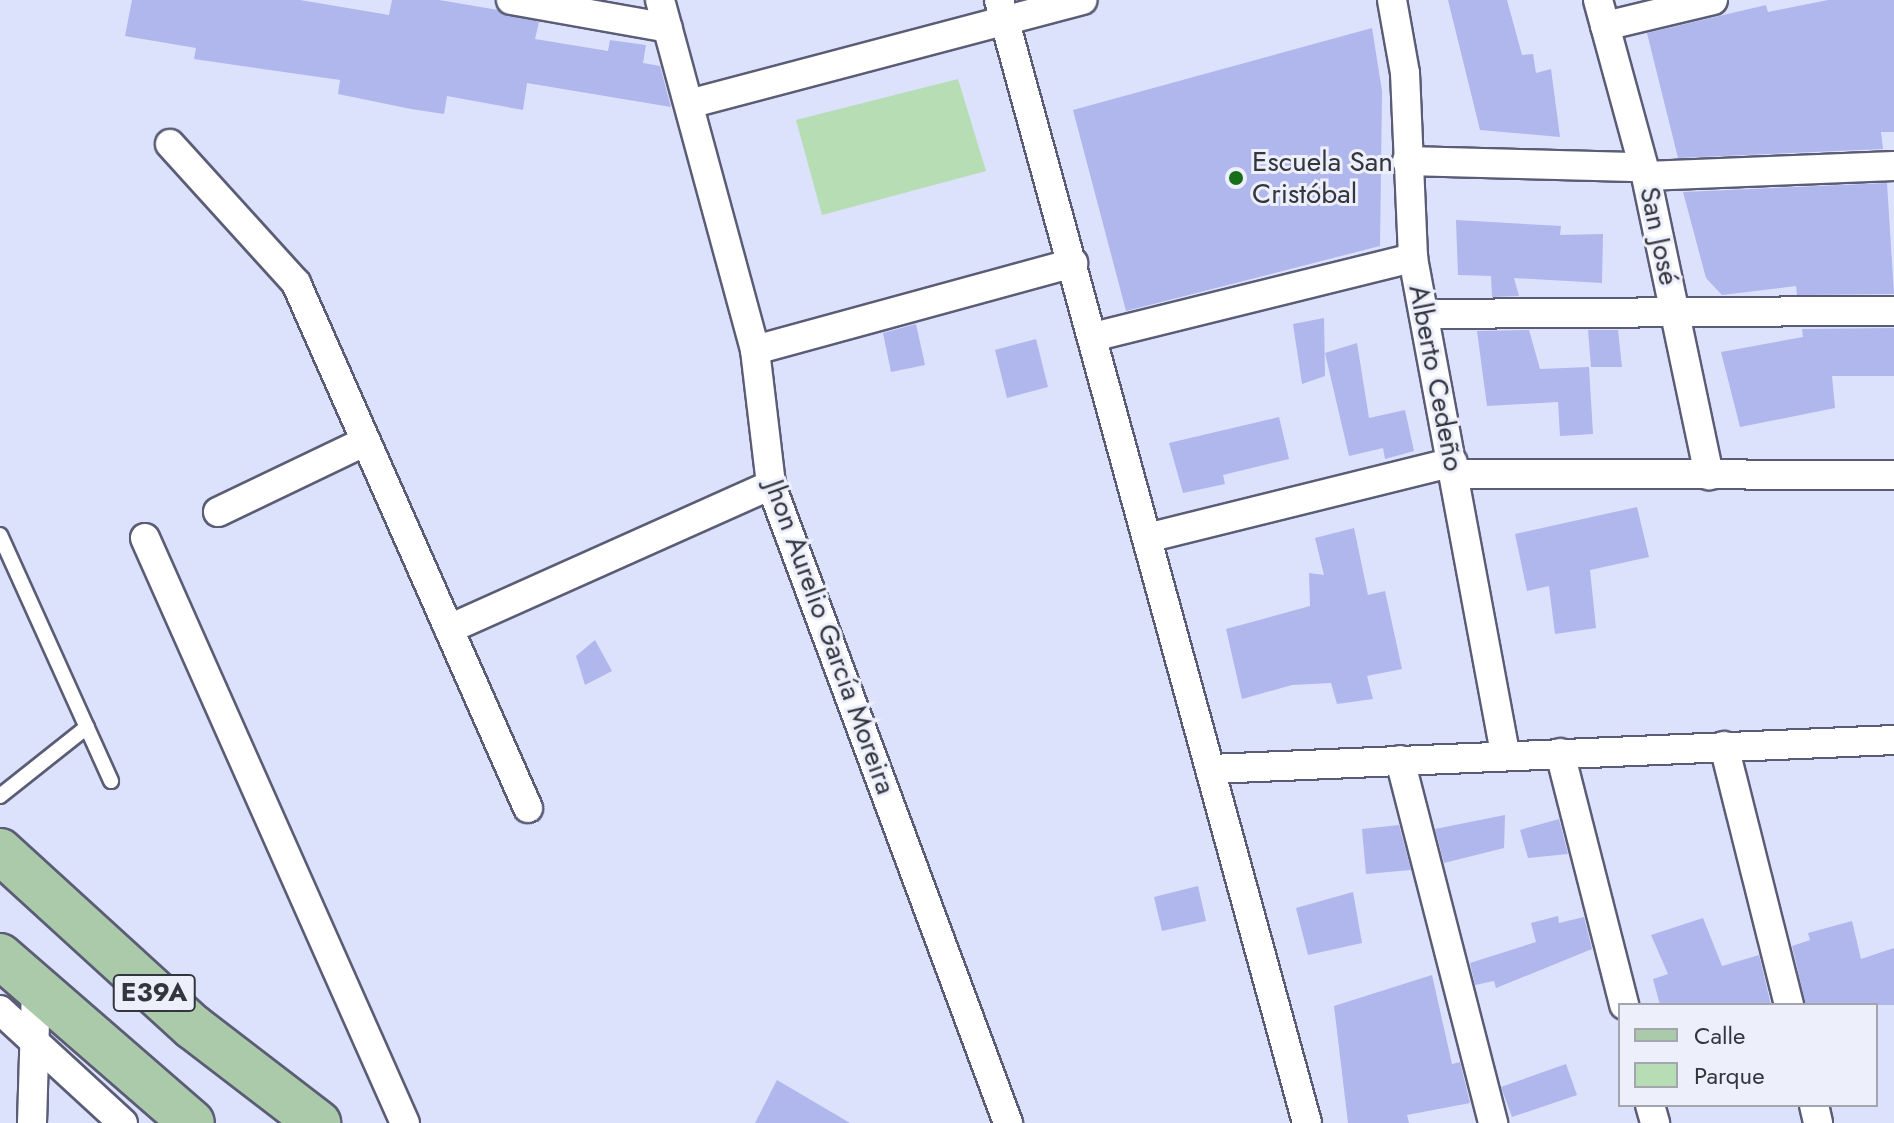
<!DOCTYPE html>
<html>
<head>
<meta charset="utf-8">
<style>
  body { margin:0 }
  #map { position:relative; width:1894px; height:1123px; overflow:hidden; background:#dce1fc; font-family:Jost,sans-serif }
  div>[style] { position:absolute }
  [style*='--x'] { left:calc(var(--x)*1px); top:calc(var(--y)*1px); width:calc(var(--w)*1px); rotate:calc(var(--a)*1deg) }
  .green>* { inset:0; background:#b6ddb4 }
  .building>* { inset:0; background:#b0b7ec }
  .roads { filter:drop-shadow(2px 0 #5a5d75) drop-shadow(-2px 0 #5a5d75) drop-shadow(0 2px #5a5d75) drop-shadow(0 -2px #5a5d75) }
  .lane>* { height:14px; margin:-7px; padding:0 7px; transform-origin:7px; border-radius:7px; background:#fff }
  .street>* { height:28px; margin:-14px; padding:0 14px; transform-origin:14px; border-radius:14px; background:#fff }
  .primary>* { height:44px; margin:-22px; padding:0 22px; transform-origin:22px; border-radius:22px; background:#abcaa9 }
  .dots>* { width:22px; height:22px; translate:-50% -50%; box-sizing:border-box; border:4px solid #edeffa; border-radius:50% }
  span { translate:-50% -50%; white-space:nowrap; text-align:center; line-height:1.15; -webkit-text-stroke:6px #edeffa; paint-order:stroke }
  .shield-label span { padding:2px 6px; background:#edeffa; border:2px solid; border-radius:6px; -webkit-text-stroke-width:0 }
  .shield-label { font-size:26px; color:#33353f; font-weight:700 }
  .poi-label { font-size:28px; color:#33353f }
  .left { translate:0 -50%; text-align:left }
  .street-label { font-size:28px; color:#33353f }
  .legend { position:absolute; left:1618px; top:1003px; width:260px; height:104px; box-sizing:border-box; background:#edeffa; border:2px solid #a3a5af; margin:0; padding:10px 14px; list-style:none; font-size:24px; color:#33353f }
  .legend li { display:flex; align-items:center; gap:16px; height:40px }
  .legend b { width:40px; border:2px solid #a3a5af }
</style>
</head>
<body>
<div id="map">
  <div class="green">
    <i style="clip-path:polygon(958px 79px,986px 171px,822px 215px,796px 120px)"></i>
  </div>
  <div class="building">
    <i style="clip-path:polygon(132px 0,300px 0,389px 15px,392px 0,439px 0,498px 10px,539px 22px,535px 39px,608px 51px,610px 40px,646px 45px,643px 63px,660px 66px,671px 107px,527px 83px,523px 110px,447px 96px,444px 114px,411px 109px,338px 94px,340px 80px,194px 59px,196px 48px,125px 36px)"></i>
    <i style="clip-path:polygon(1448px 0,1507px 0,1522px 55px,1533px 54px,1536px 73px,1551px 69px,1560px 137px,1480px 130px)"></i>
    <i style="clip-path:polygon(1828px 0,1894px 0,1894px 132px,1881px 132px,1883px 149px,1678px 158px,1647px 33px,1766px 5px,1768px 12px)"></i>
    <i style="clip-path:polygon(1372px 28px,1382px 91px,1380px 246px,1126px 311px,1073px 110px)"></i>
    <i style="clip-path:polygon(1887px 183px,1894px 294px,1797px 295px,1796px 286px,1722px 295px,1706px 278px,1683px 192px)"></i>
    <i style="clip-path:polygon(1456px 220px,1561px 226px,1560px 235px,1603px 234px,1602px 283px,1514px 278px,1519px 296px,1492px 297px,1491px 276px,1458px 275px)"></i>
    <i style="clip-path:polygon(1324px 318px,1325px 376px,1302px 384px,1293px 324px)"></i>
    <i style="clip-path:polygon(916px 324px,925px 365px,891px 372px,883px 333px)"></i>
    <i style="clip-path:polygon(1894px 328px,1894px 376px,1832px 376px,1835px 408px,1740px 427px,1721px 352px,1803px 337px,1802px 329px)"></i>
    <i style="clip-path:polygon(1529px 330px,1540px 369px,1589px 367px,1593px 434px,1560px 436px,1558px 402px,1487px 406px,1477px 331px)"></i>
    <i style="clip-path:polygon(1588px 330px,1618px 330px,1622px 367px,1591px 367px)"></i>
    <i style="clip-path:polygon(1036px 339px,1048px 387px,1007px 398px,995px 350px)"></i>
    <i style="clip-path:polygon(1357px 343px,1369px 418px,1405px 410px,1414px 451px,1385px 459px,1383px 448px,1349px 456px,1325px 353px)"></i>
    <i style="clip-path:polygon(1279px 417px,1289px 459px,1223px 475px,1225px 484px,1183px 493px,1169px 443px)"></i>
    <i style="clip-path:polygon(1637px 507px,1649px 557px,1590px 570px,1596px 628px,1555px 634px,1549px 586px,1527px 591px,1515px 534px)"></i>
    <i style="clip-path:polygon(1354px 528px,1368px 595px,1385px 591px,1402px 669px,1367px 676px,1373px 699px,1337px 704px,1331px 683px,1292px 685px,1242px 699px,1226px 629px,1310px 606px,1309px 573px,1324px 575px,1315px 538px)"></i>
    <i style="clip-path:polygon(595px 640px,612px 671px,585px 685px,576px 656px)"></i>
    <i style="clip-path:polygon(1505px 815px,1504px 848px,1444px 863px,1435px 829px)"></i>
    <i style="clip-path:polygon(1559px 819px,1568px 854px,1528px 858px,1520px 830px)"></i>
    <i style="clip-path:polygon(1399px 825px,1411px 870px,1366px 874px,1362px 829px)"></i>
    <i style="clip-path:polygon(1198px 886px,1206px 921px,1162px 931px,1154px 897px)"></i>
    <i style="clip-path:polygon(1353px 892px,1362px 943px,1308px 955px,1296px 908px)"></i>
    <i style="clip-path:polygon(1558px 916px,1559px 923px,1584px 917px,1592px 949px,1496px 988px,1494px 981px,1475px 985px,1470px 963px,1536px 942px,1531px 923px)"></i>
    <i style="clip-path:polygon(1703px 918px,1722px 966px,1759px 955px,1771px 1005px,1660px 1005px,1653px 979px,1668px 974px,1651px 935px)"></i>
    <i style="clip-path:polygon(1852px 921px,1861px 959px,1894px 948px,1894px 1005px,1806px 1005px,1792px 946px,1810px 940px,1808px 933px)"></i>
    <i style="clip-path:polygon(1432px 975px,1452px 1064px,1460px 1062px,1470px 1103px,1407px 1115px,1409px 1123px,1348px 1123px,1334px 1006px)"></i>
    <i style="clip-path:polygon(1566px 1064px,1577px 1095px,1512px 1117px,1501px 1087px)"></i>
    <i style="clip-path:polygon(777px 1080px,850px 1123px,755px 1123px)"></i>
  </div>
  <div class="roads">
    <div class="lane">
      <i style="--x:0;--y:535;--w:270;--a:65.7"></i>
      <i style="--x:0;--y:796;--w:111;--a:-38.4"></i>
    </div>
    <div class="street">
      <i style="--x:511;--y:0;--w:159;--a:10.1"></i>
      <i style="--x:660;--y:0;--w:363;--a:74.8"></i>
      <i style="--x:755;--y:350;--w:136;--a:83.2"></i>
      <i style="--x:771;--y:485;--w:681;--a:69.62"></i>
      <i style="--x:999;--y:0;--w:1164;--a:74.66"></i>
      <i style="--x:1392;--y:0;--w:74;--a:79.9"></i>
      <i style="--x:1405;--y:73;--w:185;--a:87.5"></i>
      <i style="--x:1413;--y:258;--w:503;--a:79.47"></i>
      <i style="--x:1598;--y:0;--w:182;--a:74.7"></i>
      <i style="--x:1646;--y:176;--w:306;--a:78.1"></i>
      <i style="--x:1605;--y:26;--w:111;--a:-13.5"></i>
      <i style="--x:689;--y:104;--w:407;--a:-14.8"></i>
      <i style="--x:170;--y:144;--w:188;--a:47.8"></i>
      <i style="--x:296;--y:283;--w:574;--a:66.16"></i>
      <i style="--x:1407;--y:161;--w:235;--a:1.5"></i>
      <i style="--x:1646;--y:176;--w:248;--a:-2.3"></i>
      <i style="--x:1424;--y:314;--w:470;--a:-0.4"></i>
      <i style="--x:1093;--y:337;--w:330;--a:-13.9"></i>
      <i style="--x:755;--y:350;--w:330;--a:-15.3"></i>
      <i style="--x:1455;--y:474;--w:439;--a:0.1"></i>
      <i style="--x:218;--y:512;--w:164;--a:-25.6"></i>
      <i style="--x:145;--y:538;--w:640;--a:66.04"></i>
      <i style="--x:1147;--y:538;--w:315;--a:-13.9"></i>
      <i style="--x:449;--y:629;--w:353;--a:-24.1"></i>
      <i style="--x:1724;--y:746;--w:267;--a:75.9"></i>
      <i style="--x:1560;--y:753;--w:260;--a:75.7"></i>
      <i style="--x:1400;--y:760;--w:375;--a:75.6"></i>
      <i style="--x:1211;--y:769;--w:684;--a:-2.43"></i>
      <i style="--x:0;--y:1010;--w:167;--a:42.6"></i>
      <i style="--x:1650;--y:1105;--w:19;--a:74"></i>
      <i style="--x:1814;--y:1105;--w:18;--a:77"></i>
      <i style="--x:32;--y:1123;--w:132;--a:-88.3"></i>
    </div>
    <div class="primary">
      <i style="--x:0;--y:851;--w:261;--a:42.4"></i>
      <i style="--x:193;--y:1027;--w:158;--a:37.5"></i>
      <i style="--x:0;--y:956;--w:254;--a:41"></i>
    </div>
  </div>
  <div class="dots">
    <i style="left:1236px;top:178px;background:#166e19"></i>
  </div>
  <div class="shield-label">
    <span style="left:154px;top:993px">E39A</span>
  </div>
  <div class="poi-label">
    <span class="left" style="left:1252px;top:178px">Escuela San<br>Cristóbal</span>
  </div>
  <div class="street-label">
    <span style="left:1659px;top:236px;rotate:78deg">San José</span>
    <span style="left:1436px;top:378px;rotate:79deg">Alberto Cedeño</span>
    <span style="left:830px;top:637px;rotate:70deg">Jhon Aurelio García Moreira</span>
  </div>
  <ul class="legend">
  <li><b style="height:10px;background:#abcaa9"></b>Calle</li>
  <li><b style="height:22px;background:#b6ddb4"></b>Parque</li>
  </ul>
</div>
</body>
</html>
